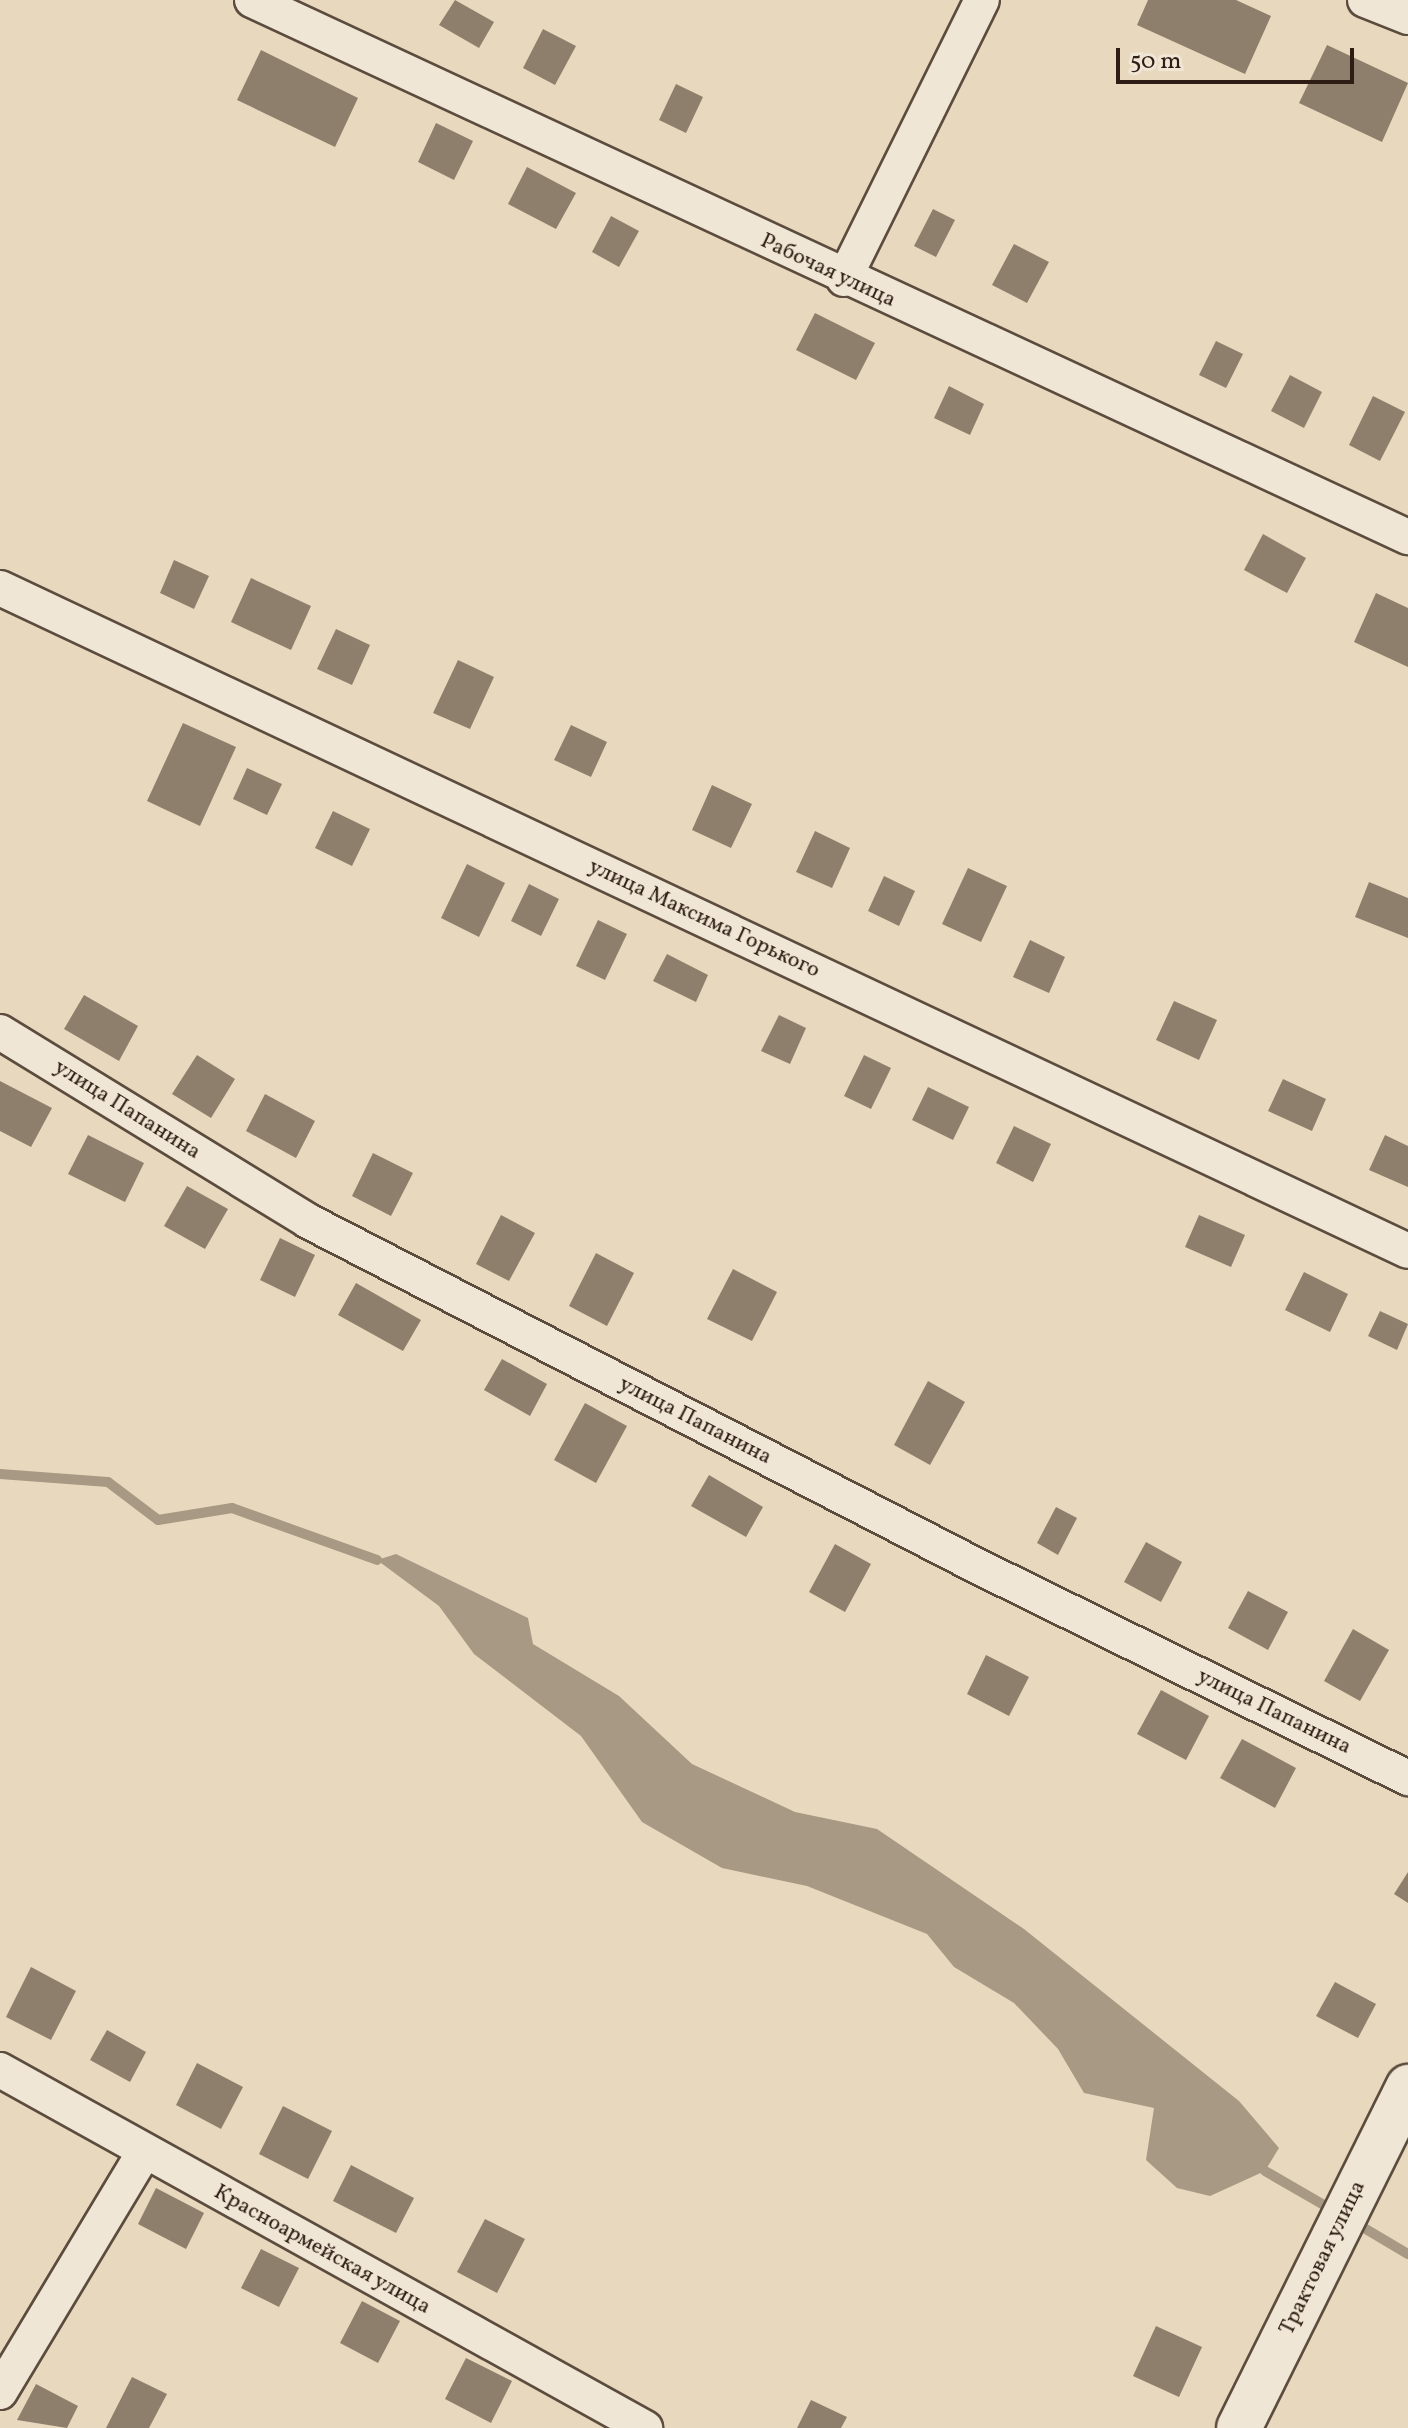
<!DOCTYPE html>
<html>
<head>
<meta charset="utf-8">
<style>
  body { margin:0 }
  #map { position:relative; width:1408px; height:2428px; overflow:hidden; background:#e8d9be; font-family:Vollkorn,serif }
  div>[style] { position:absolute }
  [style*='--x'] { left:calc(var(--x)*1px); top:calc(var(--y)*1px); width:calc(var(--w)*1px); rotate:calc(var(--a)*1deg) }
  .water>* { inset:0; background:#a89984 }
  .stream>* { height:10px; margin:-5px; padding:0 5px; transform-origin:5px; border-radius:5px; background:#a89984 }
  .building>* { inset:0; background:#8e7f6c }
  .roads { filter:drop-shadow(2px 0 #5c4c3e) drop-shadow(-2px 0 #5c4c3e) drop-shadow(0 2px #5c4c3e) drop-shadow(0 -2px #5c4c3e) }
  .street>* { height:34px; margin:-17px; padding:0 17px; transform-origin:17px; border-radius:17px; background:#f0e6d5 }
  .secondary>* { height:44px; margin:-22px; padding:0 22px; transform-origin:22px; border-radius:22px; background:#f0e6d5 }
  span { translate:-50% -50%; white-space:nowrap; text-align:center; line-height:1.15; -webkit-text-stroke:6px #f0e6d5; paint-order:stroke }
  .street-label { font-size:22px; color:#2d1d14 }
  .scale { position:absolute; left:1116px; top:48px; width:238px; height:36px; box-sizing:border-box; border:4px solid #2d1d14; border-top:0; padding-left:10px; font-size:24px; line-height:28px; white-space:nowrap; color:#2d1d14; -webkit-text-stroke:6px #f0e6d5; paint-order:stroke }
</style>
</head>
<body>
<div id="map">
  <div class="water">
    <i style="clip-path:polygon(396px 1554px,528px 1618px,533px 1644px,619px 1696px,692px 1764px,795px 1812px,877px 1829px,1024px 1929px,1239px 2101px,1279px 2148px,1265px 2171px,1210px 2196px,1177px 2188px,1146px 2160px,1154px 2108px,1084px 2093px,1058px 2049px,1014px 2003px,954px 1967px,927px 1934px,807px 1886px,722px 1868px,642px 1822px,581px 1736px,474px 1654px,439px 1606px,377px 1560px)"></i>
  </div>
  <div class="stream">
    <i style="--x:0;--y:1474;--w:108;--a:4.2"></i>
    <i style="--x:108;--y:1482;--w:63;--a:37.2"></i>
    <i style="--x:158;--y:1520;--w:75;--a:-9.2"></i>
    <i style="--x:232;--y:1508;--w:154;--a:19.7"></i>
    <i style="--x:1265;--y:2171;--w:82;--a:30"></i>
    <i style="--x:1354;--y:2222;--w:63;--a:30.7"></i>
  </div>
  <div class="building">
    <i style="clip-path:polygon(455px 0,494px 22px,479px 48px,439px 25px)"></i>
    <i style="clip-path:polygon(1148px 0,1236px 0,1271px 16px,1245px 74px,1137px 25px)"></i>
    <i style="clip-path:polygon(543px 29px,576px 46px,555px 85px,523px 68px)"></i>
    <i style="clip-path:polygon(1327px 45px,1408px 83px,1382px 142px,1299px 103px)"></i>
    <i style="clip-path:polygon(261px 50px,358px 98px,335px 147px,237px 100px)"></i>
    <i style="clip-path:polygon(676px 84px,703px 97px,686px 133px,659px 120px)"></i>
    <i style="clip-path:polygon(436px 123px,473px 141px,454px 180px,418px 162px)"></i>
    <i style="clip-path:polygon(527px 167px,576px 193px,556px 229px,508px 204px)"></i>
    <i style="clip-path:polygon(933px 209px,955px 220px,936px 257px,914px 246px)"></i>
    <i style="clip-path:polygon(611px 216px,639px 231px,619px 267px,592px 252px)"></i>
    <i style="clip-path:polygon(1014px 244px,1049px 262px,1027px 303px,992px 285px)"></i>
    <i style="clip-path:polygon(815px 313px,875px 343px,856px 380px,796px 350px)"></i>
    <i style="clip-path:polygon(1216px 341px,1243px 354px,1226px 388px,1199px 375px)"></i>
    <i style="clip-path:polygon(1290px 375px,1322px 392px,1304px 428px,1271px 411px)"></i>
    <i style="clip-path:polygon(949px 386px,984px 404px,970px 435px,934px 418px)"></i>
    <i style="clip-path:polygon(1373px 396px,1405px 412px,1380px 461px,1349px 445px)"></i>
    <i style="clip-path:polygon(1263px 534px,1306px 558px,1287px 593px,1244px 570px)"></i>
    <i style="clip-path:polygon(174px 560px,209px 576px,194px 609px,160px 593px)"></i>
    <i style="clip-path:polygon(251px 578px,311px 606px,291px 650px,231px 622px)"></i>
    <i style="clip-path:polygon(1376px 593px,1408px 608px,1408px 667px,1354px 642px)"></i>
    <i style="clip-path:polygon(336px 629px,370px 645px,352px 685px,317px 669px)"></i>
    <i style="clip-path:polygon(458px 660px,494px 677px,470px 729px,433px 713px)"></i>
    <i style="clip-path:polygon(183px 723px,236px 747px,200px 826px,147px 801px)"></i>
    <i style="clip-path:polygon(571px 725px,607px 742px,591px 777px,554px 760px)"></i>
    <i style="clip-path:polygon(247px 768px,282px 784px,267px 815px,233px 799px)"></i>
    <i style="clip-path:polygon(712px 785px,752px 804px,731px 848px,692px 830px)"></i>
    <i style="clip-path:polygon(333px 811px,370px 829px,352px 866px,315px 848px)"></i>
    <i style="clip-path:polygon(815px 831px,850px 848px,832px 888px,796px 872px)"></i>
    <i style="clip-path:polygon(467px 864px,505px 883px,479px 937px,441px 918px)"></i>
    <i style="clip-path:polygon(968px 868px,1007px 886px,981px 942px,942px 924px)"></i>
    <i style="clip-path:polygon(884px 876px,915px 891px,899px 926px,868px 911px)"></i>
    <i style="clip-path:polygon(1369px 882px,1408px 898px,1408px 938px,1355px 917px)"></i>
    <i style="clip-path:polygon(529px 884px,559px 899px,541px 936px,511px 921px)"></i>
    <i style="clip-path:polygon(598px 920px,627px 934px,605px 980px,576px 966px)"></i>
    <i style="clip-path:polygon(1030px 940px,1065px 957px,1049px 993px,1013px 977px)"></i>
    <i style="clip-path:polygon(667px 954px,708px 975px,696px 1002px,653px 981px)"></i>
    <i style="clip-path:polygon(84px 995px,138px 1026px,119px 1061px,64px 1029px)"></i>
    <i style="clip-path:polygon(1174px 1001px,1217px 1020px,1199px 1060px,1156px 1040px)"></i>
    <i style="clip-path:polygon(779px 1015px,806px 1028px,790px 1064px,761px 1051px)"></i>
    <i style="clip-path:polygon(197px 1055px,235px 1079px,211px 1118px,172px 1094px)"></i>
    <i style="clip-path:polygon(864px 1055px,891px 1068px,871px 1109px,844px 1096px)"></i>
    <i style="clip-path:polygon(1283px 1079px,1326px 1099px,1312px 1131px,1268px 1111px)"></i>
    <i style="clip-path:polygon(0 1081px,52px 1108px,31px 1147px,0 1131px)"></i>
    <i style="clip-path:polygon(928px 1087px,969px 1107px,953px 1140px,912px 1120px)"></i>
    <i style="clip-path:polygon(265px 1094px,315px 1121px,296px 1158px,246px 1131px)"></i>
    <i style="clip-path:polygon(1014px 1126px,1051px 1144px,1033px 1182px,996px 1163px)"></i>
    <i style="clip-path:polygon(88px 1135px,144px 1163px,125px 1202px,68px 1174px)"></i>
    <i style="clip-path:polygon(1385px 1135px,1408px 1146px,1408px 1187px,1369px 1170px)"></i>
    <i style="clip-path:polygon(373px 1153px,413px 1173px,391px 1216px,352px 1196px)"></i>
    <i style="clip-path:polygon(187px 1186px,228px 1209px,205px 1249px,164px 1226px)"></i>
    <i style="clip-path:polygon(501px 1215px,535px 1233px,509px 1281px,476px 1264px)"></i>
    <i style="clip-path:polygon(1199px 1215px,1245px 1235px,1231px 1267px,1185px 1247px)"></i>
    <i style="clip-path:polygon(280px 1238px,315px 1255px,295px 1297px,260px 1280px)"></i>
    <i style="clip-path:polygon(596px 1253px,634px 1273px,607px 1326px,569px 1306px)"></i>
    <i style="clip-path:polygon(733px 1269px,777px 1292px,752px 1341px,707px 1319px)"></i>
    <i style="clip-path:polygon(1304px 1272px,1348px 1294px,1330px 1332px,1285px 1310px)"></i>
    <i style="clip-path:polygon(356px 1283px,421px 1320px,403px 1351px,338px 1315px)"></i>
    <i style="clip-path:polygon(1380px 1311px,1408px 1324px,1397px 1350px,1368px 1336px)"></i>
    <i style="clip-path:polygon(502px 1359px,547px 1384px,530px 1416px,484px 1390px)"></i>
    <i style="clip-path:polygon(928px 1381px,965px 1402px,930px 1465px,894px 1445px)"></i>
    <i style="clip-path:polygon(585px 1403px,627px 1426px,596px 1483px,554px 1460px)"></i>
    <i style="clip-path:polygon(709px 1475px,763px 1507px,746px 1537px,691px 1506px)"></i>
    <i style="clip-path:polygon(1056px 1507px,1077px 1518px,1058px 1555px,1037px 1543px)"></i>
    <i style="clip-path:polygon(1146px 1542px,1182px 1562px,1161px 1602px,1124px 1582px)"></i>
    <i style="clip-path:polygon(835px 1544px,871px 1564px,845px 1612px,809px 1592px)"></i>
    <i style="clip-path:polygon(1248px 1591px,1288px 1612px,1268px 1650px,1228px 1628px)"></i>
    <i style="clip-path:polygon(1353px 1629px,1389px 1650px,1360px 1701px,1324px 1681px)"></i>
    <i style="clip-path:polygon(986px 1655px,1029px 1677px,1009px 1716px,967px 1694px)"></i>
    <i style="clip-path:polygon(1161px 1690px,1209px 1716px,1186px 1760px,1137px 1734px)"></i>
    <i style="clip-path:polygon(1242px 1739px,1296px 1768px,1275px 1808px,1220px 1778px)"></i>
    <i style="clip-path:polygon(1408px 1872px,1408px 1903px,1394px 1894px)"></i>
    <i style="clip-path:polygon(31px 1967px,76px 1991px,51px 2040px,6px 2017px)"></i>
    <i style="clip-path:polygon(1335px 1982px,1376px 2004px,1358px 2038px,1316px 2016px)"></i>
    <i style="clip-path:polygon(107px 2030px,146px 2052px,130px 2082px,90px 2060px)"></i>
    <i style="clip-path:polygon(197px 2063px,243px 2087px,221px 2129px,176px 2105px)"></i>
    <i style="clip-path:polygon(283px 2106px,332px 2131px,308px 2179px,259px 2154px)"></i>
    <i style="clip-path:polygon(351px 2165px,414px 2198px,396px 2233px,333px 2201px)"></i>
    <i style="clip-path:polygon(156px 2188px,204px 2213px,186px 2249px,138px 2224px)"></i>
    <i style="clip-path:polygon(485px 2219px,525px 2239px,497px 2293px,457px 2272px)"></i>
    <i style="clip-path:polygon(261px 2249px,299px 2268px,279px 2307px,241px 2288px)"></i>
    <i style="clip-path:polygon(362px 2301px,400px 2321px,378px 2363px,340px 2343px)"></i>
    <i style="clip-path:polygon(1156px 2326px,1202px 2347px,1179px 2397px,1133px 2376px)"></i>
    <i style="clip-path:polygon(466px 2358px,512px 2381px,491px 2423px,445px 2399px)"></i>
    <i style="clip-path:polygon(132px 2377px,167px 2394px,149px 2428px,106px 2428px)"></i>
    <i style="clip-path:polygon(36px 2384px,78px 2406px,67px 2428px,17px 2420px)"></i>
    <i style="clip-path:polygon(811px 2400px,847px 2417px,841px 2428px,797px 2428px)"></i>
  </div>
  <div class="roads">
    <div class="street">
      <i style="--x:252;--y:0;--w:1275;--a:24.92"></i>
      <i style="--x:1365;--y:0;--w:46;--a:21.6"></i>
      <i style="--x:844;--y:279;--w:311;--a:-63.7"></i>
      <i style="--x:0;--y:588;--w:1556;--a:25.21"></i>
      <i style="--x:0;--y:1032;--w:361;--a:31.5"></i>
      <i style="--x:308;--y:1221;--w:750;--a:27.28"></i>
      <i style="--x:975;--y:1565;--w:483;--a:26.2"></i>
      <i style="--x:0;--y:2070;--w:738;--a:29.03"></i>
      <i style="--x:0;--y:2392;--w:280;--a:-59"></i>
    </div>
    <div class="secondary">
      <i style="--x:1239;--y:2428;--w:381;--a:-63.6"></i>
    </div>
  </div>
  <div class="street-label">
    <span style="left:828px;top:271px;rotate:25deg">Рабочая улица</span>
    <span style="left:704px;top:919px;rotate:25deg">улица Максима Горького</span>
    <span style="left:127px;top:1110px;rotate:32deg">улица Папанина</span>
    <span style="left:695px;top:1421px;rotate:27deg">улица Папанина</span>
    <span style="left:1274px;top:1712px;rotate:26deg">улица Папанина</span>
    <span style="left:322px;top:2250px;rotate:29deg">Красноармейская улица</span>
    <span style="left:1323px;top:2258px;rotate:-64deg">Трактовая улица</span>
  </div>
  <div class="scale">50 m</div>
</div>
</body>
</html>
